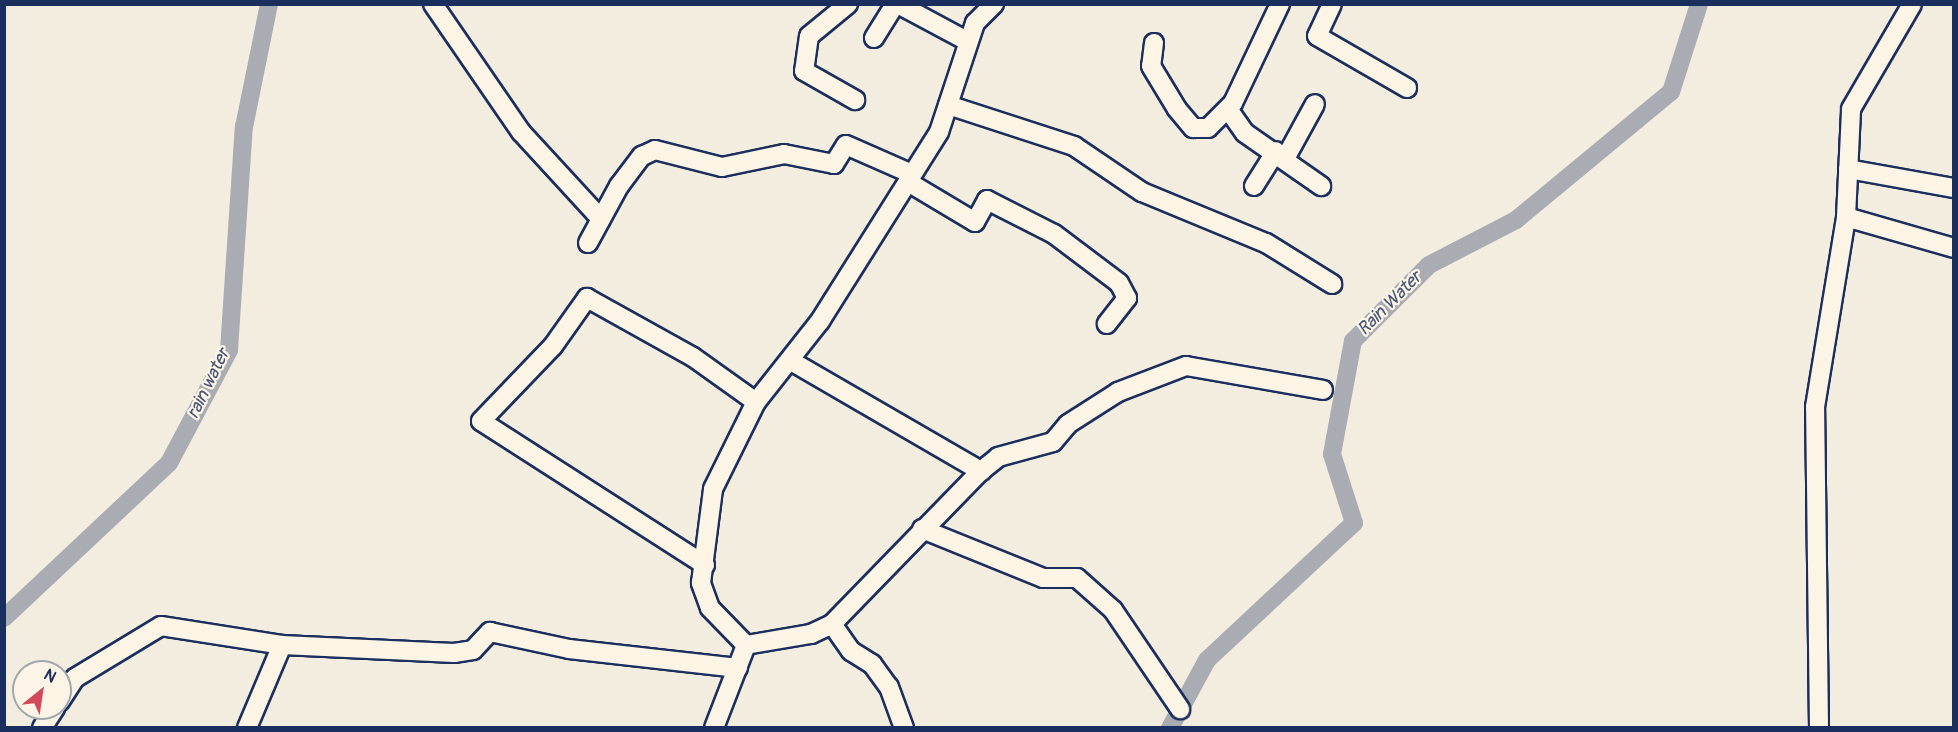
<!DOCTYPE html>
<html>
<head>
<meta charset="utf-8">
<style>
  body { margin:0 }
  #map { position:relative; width:1958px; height:732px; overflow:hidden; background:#f3ede0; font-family:Pangolin,sans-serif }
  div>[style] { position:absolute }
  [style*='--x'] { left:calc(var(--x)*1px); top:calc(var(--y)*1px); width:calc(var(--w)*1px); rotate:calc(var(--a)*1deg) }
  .canal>* { height:18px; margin:-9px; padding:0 9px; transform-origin:9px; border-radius:9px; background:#a9acb3 }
  .roads { filter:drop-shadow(2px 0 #1b2f5e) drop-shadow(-2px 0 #1b2f5e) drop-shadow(0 2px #1b2f5e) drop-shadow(0 -2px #1b2f5e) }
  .minor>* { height:18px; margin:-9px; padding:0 9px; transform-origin:9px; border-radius:9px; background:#fcf5e5 }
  span { translate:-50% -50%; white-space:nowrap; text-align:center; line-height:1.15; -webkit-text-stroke:4.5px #fcf5e5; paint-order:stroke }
  .water-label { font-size:18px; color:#465478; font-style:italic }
  .frame { position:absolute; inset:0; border:6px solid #1b2f5e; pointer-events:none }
  .north { position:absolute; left:12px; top:660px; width:60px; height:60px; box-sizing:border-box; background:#fcf5e5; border:2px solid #a2a6af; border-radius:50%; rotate:30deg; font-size:16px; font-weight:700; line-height:24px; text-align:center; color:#1b2f5e }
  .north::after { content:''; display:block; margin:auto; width:21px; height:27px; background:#d1495b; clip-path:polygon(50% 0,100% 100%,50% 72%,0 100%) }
</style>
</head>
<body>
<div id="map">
  <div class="canal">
    <i style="--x:4;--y:618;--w:226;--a:-43.2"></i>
    <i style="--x:169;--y:463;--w:128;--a:-62"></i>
    <i style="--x:229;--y:350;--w:224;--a:-86.2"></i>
    <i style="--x:244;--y:127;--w:126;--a:-78.5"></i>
    <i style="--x:1170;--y:728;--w:77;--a:-61.4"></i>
    <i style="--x:1207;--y:660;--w:201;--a:-43"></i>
    <i style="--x:1354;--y:523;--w:72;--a:-107.7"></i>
    <i style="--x:1332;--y:454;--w:115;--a:-79.5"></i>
    <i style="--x:1353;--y:341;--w:107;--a:-45"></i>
    <i style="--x:1429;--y:265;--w:98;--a:-27.3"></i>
    <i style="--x:1516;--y:220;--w:201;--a:-39.6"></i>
    <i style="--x:1671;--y:92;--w:92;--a:-72.3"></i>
  </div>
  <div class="roads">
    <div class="minor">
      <i style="--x:433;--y:4;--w:155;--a:55.5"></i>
      <i style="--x:521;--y:132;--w:118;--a:47.4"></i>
      <i style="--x:848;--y:4;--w:50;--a:140.6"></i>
      <i style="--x:809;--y:36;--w:35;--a:98"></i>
      <i style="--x:804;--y:71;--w:59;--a:29.6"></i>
      <i style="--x:898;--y:4;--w:78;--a:28.2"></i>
      <i style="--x:1332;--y:4;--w:35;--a:115"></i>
      <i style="--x:1317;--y:36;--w:104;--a:30"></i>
      <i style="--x:874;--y:38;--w:40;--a:-58"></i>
      <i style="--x:1154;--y:43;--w:23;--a:97"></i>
      <i style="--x:1151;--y:66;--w:50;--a:58.8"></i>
      <i style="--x:1177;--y:109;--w:25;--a:50"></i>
      <i style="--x:1193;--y:128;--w:15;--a:0"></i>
      <i style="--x:1208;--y:128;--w:35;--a:-45"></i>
      <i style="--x:1233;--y:103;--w:110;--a:-64.6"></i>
      <i style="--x:948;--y:105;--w:133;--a:18"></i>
      <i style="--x:1074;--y:146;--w:82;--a:34.1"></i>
      <i style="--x:1142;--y:192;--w:134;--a:22.4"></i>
      <i style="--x:1266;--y:243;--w:78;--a:31.8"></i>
      <i style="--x:1228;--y:109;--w:29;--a:55"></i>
      <i style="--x:1245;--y:133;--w:93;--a:34.9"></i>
      <i style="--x:1286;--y:157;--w:60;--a:-61.3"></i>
      <i style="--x:1848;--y:169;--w:108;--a:10.2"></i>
      <i style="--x:908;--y:182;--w:78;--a:30.8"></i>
      <i style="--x:975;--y:222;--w:25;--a:-61"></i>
      <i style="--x:987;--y:200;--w:75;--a:26.9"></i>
      <i style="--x:1054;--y:234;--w:81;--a:37"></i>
      <i style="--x:1119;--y:283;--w:17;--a:62"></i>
      <i style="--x:1127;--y:298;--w:33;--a:128"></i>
      <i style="--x:1254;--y:186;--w:41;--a:-57.8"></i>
      <i style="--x:1846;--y:217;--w:112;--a:16"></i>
      <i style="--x:588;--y:243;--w:65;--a:-61.5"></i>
      <i style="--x:619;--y:186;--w:38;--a:-53"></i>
      <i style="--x:642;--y:156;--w:14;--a:-25"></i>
      <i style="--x:655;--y:150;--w:69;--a:14.2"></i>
      <i style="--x:722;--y:167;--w:63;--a:-11.8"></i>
      <i style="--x:784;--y:154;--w:51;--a:11.3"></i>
      <i style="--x:834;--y:164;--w:22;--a:-58"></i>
      <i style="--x:846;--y:145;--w:72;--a:23.7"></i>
      <i style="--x:791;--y:361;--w:220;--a:30.1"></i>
      <i style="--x:922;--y:529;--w:131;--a:22"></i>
      <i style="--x:1043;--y:578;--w:34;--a:0"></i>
      <i style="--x:1077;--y:578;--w:48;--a:41.6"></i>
      <i style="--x:1113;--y:610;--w:120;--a:55.9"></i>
      <i style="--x:705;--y:565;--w:266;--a:-147.3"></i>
      <i style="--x:481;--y:421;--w:104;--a:-46.2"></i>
      <i style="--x:553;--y:346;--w:59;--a:-54.7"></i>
      <i style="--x:587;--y:298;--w:121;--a:29.1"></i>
      <i style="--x:693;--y:357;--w:77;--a:35.5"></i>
      <i style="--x:832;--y:624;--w:33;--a:55"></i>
      <i style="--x:851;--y:651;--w:25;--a:32"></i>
      <i style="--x:872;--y:664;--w:29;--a:54"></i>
      <i style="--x:889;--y:687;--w:44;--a:69.9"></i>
      <i style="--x:746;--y:645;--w:66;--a:-9.6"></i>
      <i style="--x:811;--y:634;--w:23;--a:-25"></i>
      <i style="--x:832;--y:624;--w:214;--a:-45.8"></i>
      <i style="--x:981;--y:471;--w:22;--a:-39"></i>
      <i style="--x:998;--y:457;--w:57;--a:-15.3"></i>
      <i style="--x:1053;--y:442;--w:23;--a:-50"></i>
      <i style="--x:1068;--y:424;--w:59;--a:-32.6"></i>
      <i style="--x:1118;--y:392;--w:73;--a:-20.9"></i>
      <i style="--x:1186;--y:366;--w:139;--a:9.9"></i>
      <i style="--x:60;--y:701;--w:27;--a:-57"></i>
      <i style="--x:75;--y:678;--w:100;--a:-31.2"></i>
      <i style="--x:161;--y:626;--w:122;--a:8.9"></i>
      <i style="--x:282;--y:645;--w:172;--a:2.7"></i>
      <i style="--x:454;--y:653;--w:19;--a:-9"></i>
      <i style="--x:473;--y:650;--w:25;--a:-47"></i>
      <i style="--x:490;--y:632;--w:81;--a:12.1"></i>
      <i style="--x:569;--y:649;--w:170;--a:6.4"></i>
      <i style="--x:42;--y:728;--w:24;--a:-57"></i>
      <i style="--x:247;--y:728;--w:90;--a:-67.1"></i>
      <i style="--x:714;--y:728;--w:89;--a:-68.9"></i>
      <i style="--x:746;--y:645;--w:52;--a:-134.2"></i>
      <i style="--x:710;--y:608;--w:27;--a:-110"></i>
      <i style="--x:701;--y:583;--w:95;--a:-82.7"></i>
      <i style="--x:713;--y:489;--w:97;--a:-63.7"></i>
      <i style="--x:756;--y:402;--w:103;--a:-51.7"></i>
      <i style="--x:820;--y:321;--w:223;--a:-57.8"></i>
      <i style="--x:939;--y:132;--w:115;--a:-71.7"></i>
      <i style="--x:975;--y:23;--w:27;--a:-45"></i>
      <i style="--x:1819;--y:728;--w:321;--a:-90.7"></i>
      <i style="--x:1815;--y:407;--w:193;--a:-80.7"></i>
      <i style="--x:1846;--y:217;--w:108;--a:-87.3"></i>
      <i style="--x:1851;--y:109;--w:121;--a:-59.8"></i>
    </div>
  </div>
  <div class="water-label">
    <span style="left:1390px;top:304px;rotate:-45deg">Rain Water</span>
    <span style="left:209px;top:384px;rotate:-64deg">rain water</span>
  </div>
  <div class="frame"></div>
  <div class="north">N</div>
</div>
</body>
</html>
